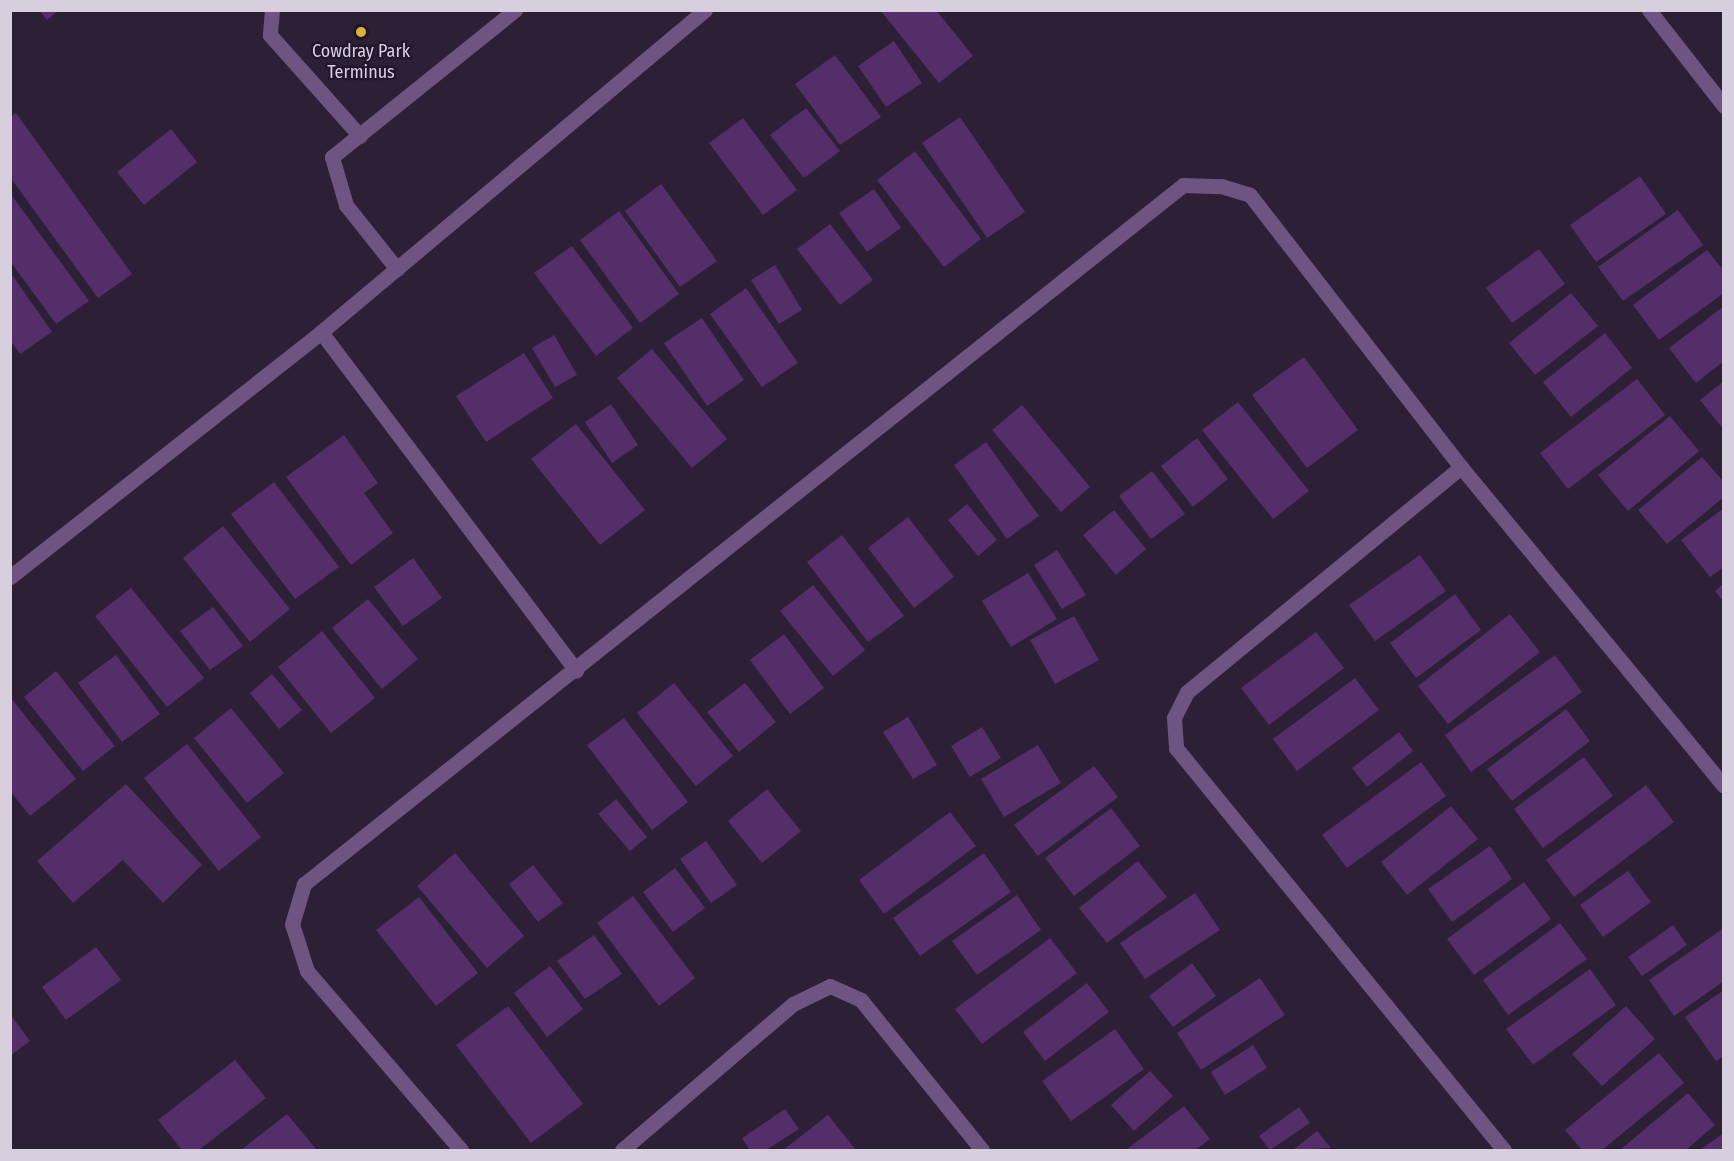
<!DOCTYPE html>
<html>
<head>
<meta charset="utf-8">
<style>
  body { margin:0 }
  #map { position:relative; width:1734px; height:1161px; overflow:hidden; background:#2d2036; font-family:"Fira Sans Condensed",sans-serif }
  div>[style] { position:absolute }
  [style*='--x'] { left:calc(var(--x)*1px); top:calc(var(--y)*1px); width:calc(var(--w)*1px); rotate:calc(var(--a)*1deg) }
  .building>* { inset:0; background:#532e69 }
  .service>* { height:15px; margin:-7.5px; padding:0 7.5px; transform-origin:7.5px; border-radius:7.5px; background:#6e5480 }
  .minor>* { height:15px; margin:-7.5px; padding:0 7.5px; transform-origin:7.5px; border-radius:7.5px; background:#6e5480 }
  .dots>* { width:16px; height:16px; translate:-50% -50%; box-sizing:border-box; border:3px solid #23162c; border-radius:50% }
  span { translate:-50% -50%; white-space:nowrap; text-align:center; line-height:1.15; -webkit-text-stroke:4.5px #23162c; paint-order:stroke }
  .poi-label { font-size:18px; color:#d8cfde }
  .frame { position:absolute; inset:0; border:12px solid #d8cfde; pointer-events:none }
</style>
</head>
<body>
<div id="map">
  <div class="building">
    <i style="clip-path:polygon(39px 10px,59px 10px,47px 20px)"></i>
    <i style="clip-path:polygon(880px 10px,936px 10px,973px 56px,939px 83px)"></i>
    <i style="clip-path:polygon(894px 41px,922px 83px,886px 107px,858px 66px)"></i>
    <i style="clip-path:polygon(835px 55px,881px 117px,840px 145px,795px 84px)"></i>
    <i style="clip-path:polygon(806px 108px,840px 151px,804px 178px,770px 135px)"></i>
    <i style="clip-path:polygon(16px 113px,132px 274px,98px 298px,10px 177px,10px 117px)"></i>
    <i style="clip-path:polygon(960px 117px,1025px 212px,987px 238px,922px 143px)"></i>
    <i style="clip-path:polygon(743px 118px,797px 190px,763px 215px,709px 143px)"></i>
    <i style="clip-path:polygon(171px 129px,197px 162px,144px 205px,117px 172px)"></i>
    <i style="clip-path:polygon(915px 151px,981px 239px,944px 267px,877px 180px)"></i>
    <i style="clip-path:polygon(1640px 176px,1666px 214px,1596px 262px,1570px 225px)"></i>
    <i style="clip-path:polygon(661px 184px,717px 261px,680px 287px,625px 211px)"></i>
    <i style="clip-path:polygon(874px 189px,901px 228px,867px 252px,839px 213px)"></i>
    <i style="clip-path:polygon(10px 193px,89px 301px,56px 324px,10px 261px)"></i>
    <i style="clip-path:polygon(1678px 210px,1703px 245px,1623px 301px,1598px 267px)"></i>
    <i style="clip-path:polygon(619px 211px,679px 294px,640px 323px,580px 240px)"></i>
    <i style="clip-path:polygon(830px 224px,873px 280px,840px 305px,797px 249px)"></i>
    <i style="clip-path:polygon(572px 246px,633px 328px,596px 356px,534px 273px)"></i>
    <i style="clip-path:polygon(1539px 249px,1565px 284px,1512px 323px,1486px 288px)"></i>
    <i style="clip-path:polygon(1707px 250px,1724px 271px,1724px 293px,1659px 340px,1633px 305px)"></i>
    <i style="clip-path:polygon(775px 265px,802px 310px,779px 324px,751px 280px)"></i>
    <i style="clip-path:polygon(10px 272px,52px 332px,20px 354px,10px 340px)"></i>
    <i style="clip-path:polygon(746px 288px,798px 363px,762px 387px,710px 314px)"></i>
    <i style="clip-path:polygon(1571px 293px,1598px 326px,1535px 375px,1509px 343px)"></i>
    <i style="clip-path:polygon(1724px 306px,1724px 361px,1696px 383px,1669px 348px)"></i>
    <i style="clip-path:polygon(702px 318px,744px 380px,707px 406px,664px 343px)"></i>
    <i style="clip-path:polygon(1605px 333px,1632px 368px,1571px 417px,1543px 382px)"></i>
    <i style="clip-path:polygon(554px 335px,577px 375px,555px 387px,532px 348px)"></i>
    <i style="clip-path:polygon(652px 349px,727px 439px,692px 468px,617px 378px)"></i>
    <i style="clip-path:polygon(524px 353px,553px 398px,486px 442px,456px 396px)"></i>
    <i style="clip-path:polygon(1304px 357px,1358px 430px,1307px 468px,1252px 395px)"></i>
    <i style="clip-path:polygon(1637px 379px,1665px 415px,1568px 489px,1540px 453px)"></i>
    <i style="clip-path:polygon(1724px 381px,1724px 430px,1700px 400px)"></i>
    <i style="clip-path:polygon(1238px 402px,1309px 491px,1273px 519px,1202px 430px)"></i>
    <i style="clip-path:polygon(611px 404px,638px 445px,612px 463px,585px 422px)"></i>
    <i style="clip-path:polygon(1022px 405px,1090px 487px,1061px 512px,992px 430px)"></i>
    <i style="clip-path:polygon(1670px 416px,1699px 451px,1628px 511px,1598px 475px)"></i>
    <i style="clip-path:polygon(576px 424px,645px 510px,600px 545px,531px 459px)"></i>
    <i style="clip-path:polygon(344px 435px,378px 483px,364px 493px,393px 533px,351px 565px,286px 477px)"></i>
    <i style="clip-path:polygon(1197px 438px,1228px 479px,1193px 507px,1161px 466px)"></i>
    <i style="clip-path:polygon(986px 442px,1039px 516px,1007px 539px,954px 465px)"></i>
    <i style="clip-path:polygon(1702px 457px,1724px 482px,1724px 497px,1667px 544px,1638px 510px)"></i>
    <i style="clip-path:polygon(1152px 471px,1185px 514px,1151px 539px,1119px 496px)"></i>
    <i style="clip-path:polygon(274px 482px,339px 567px,295px 599px,231px 514px)"></i>
    <i style="clip-path:polygon(967px 504px,997px 540px,978px 556px,948px 520px)"></i>
    <i style="clip-path:polygon(1724px 508px,1724px 567px,1710px 577px,1681px 540px)"></i>
    <i style="clip-path:polygon(1114px 510px,1146px 549px,1116px 575px,1083px 535px)"></i>
    <i style="clip-path:polygon(908px 517px,954px 577px,914px 608px,868px 548px)"></i>
    <i style="clip-path:polygon(223px 526px,290px 609px,250px 642px,183px 558px)"></i>
    <i style="clip-path:polygon(842px 535px,904px 616px,868px 642px,807px 562px)"></i>
    <i style="clip-path:polygon(1057px 550px,1086px 595px,1062px 609px,1034px 565px)"></i>
    <i style="clip-path:polygon(1420px 555px,1446px 591px,1375px 641px,1349px 605px)"></i>
    <i style="clip-path:polygon(413px 558px,442px 598px,403px 626px,374px 587px)"></i>
    <i style="clip-path:polygon(1028px 573px,1057px 619px,1011px 647px,982px 601px)"></i>
    <i style="clip-path:polygon(1724px 583px,1724px 602px,1715px 591px)"></i>
    <i style="clip-path:polygon(813px 585px,865px 650px,833px 676px,780px 611px)"></i>
    <i style="clip-path:polygon(131px 588px,204px 678px,167px 707px,95px 616px)"></i>
    <i style="clip-path:polygon(1455px 594px,1481px 630px,1416px 678px,1390px 643px)"></i>
    <i style="clip-path:polygon(368px 599px,418px 659px,382px 689px,332px 628px)"></i>
    <i style="clip-path:polygon(213px 607px,243px 646px,210px 670px,180px 631px)"></i>
    <i style="clip-path:polygon(1510px 614px,1540px 652px,1448px 724px,1418px 686px)"></i>
    <i style="clip-path:polygon(1074px 616px,1099px 660px,1055px 684px,1030px 640px)"></i>
    <i style="clip-path:polygon(322px 631px,375px 698px,331px 733px,278px 667px)"></i>
    <i style="clip-path:polygon(1316px 632px,1344px 668px,1269px 725px,1241px 688px)"></i>
    <i style="clip-path:polygon(784px 634px,824px 688px,790px 714px,750px 660px)"></i>
    <i style="clip-path:polygon(116px 655px,160px 714px,122px 742px,78px 683px)"></i>
    <i style="clip-path:polygon(1555px 655px,1582px 692px,1471px 772px,1445px 735px)"></i>
    <i style="clip-path:polygon(56px 671px,115px 746px,83px 771px,24px 697px)"></i>
    <i style="clip-path:polygon(272px 674px,302px 710px,279px 729px,250px 693px)"></i>
    <i style="clip-path:polygon(1355px 678px,1379px 710px,1297px 771px,1273px 739px)"></i>
    <i style="clip-path:polygon(674px 683px,733px 756px,696px 786px,637px 713px)"></i>
    <i style="clip-path:polygon(745px 683px,776px 722px,739px 752px,707px 712px)"></i>
    <i style="clip-path:polygon(10px 697px,76px 779px,30px 816px,10px 791px)"></i>
    <i style="clip-path:polygon(231px 708px,284px 773px,247px 803px,194px 738px)"></i>
    <i style="clip-path:polygon(1566px 709px,1590px 741px,1512px 801px,1487px 769px)"></i>
    <i style="clip-path:polygon(908px 717px,937px 765px,913px 779px,883px 732px)"></i>
    <i style="clip-path:polygon(624px 718px,688px 802px,652px 830px,587px 745px)"></i>
    <i style="clip-path:polygon(982px 727px,1001px 758px,970px 777px,951px 746px)"></i>
    <i style="clip-path:polygon(1399px 732px,1413px 751px,1367px 787px,1352px 768px)"></i>
    <i style="clip-path:polygon(187px 744px,261px 837px,219px 871px,144px 778px)"></i>
    <i style="clip-path:polygon(1038px 745px,1061px 783px,1004px 817px,981px 779px)"></i>
    <i style="clip-path:polygon(1584px 757px,1613px 796px,1543px 848px,1514px 809px)"></i>
    <i style="clip-path:polygon(1421px 762px,1446px 796px,1347px 868px,1322px 835px)"></i>
    <i style="clip-path:polygon(1094px 766px,1118px 797px,1038px 856px,1014px 825px)"></i>
    <i style="clip-path:polygon(126px 784px,202px 865px,163px 903px,123px 860px,73px 903px,37px 861px)"></i>
    <i style="clip-path:polygon(1646px 785px,1674px 822px,1574px 897px,1546px 860px)"></i>
    <i style="clip-path:polygon(767px 789px,801px 831px,762px 863px,728px 821px)"></i>
    <i style="clip-path:polygon(616px 799px,647px 837px,630px 851px,598px 814px)"></i>
    <i style="clip-path:polygon(1451px 806px,1478px 839px,1407px 895px,1381px 862px)"></i>
    <i style="clip-path:polygon(1111px 808px,1140px 846px,1074px 896px,1045px 858px)"></i>
    <i style="clip-path:polygon(950px 812px,976px 846px,884px 914px,859px 880px)"></i>
    <i style="clip-path:polygon(706px 841px,737px 885px,711px 903px,680px 859px)"></i>
    <i style="clip-path:polygon(1490px 846px,1512px 879px,1452px 922px,1428px 889px)"></i>
    <i style="clip-path:polygon(455px 853px,524px 936px,487px 968px,417px 886px)"></i>
    <i style="clip-path:polygon(984px 853px,1011px 892px,920px 956px,893px 918px)"></i>
    <i style="clip-path:polygon(1138px 861px,1167px 897px,1107px 943px,1079px 908px)"></i>
    <i style="clip-path:polygon(533px 865px,563px 903px,538px 922px,509px 884px)"></i>
    <i style="clip-path:polygon(675px 868px,705px 908px,673px 932px,643px 892px)"></i>
    <i style="clip-path:polygon(1628px 871px,1651px 902px,1603px 937px,1580px 905px)"></i>
    <i style="clip-path:polygon(1524px 882px,1551px 919px,1474px 975px,1447px 939px)"></i>
    <i style="clip-path:polygon(1195px 893px,1220px 930px,1145px 979px,1120px 943px)"></i>
    <i style="clip-path:polygon(1017px 895px,1041px 930px,977px 975px,952px 941px)"></i>
    <i style="clip-path:polygon(633px 896px,695px 978px,659px 1006px,597px 923px)"></i>
    <i style="clip-path:polygon(419px 897px,478px 973px,436px 1006px,376px 930px)"></i>
    <i style="clip-path:polygon(1560px 923px,1587px 959px,1508px 1015px,1483px 980px)"></i>
    <i style="clip-path:polygon(1673px 925px,1687px 945px,1642px 976px,1628px 957px)"></i>
    <i style="clip-path:polygon(1724px 928px,1724px 981px,1674px 1016px,1649px 980px)"></i>
    <i style="clip-path:polygon(594px 935px,622px 974px,585px 999px,557px 961px)"></i>
    <i style="clip-path:polygon(1050px 938px,1077px 973px,982px 1044px,955px 1009px)"></i>
    <i style="clip-path:polygon(96px 947px,121px 980px,66px 1020px,42px 987px)"></i>
    <i style="clip-path:polygon(1192px 963px,1216px 996px,1173px 1027px,1149px 996px)"></i>
    <i style="clip-path:polygon(550px 966px,583px 1009px,547px 1037px,514px 993px)"></i>
    <i style="clip-path:polygon(1590px 969px,1616px 1005px,1533px 1065px,1506px 1029px)"></i>
    <i style="clip-path:polygon(1260px 978px,1285px 1015px,1201px 1070px,1177px 1033px)"></i>
    <i style="clip-path:polygon(1087px 983px,1109px 1012px,1045px 1061px,1023px 1032px)"></i>
    <i style="clip-path:polygon(1724px 990px,1724px 1056px,1716px 1061px,1685px 1017px)"></i>
    <i style="clip-path:polygon(508px 1006px,583px 1104px,531px 1143px,456px 1045px)"></i>
    <i style="clip-path:polygon(1626px 1006px,1655px 1039px,1602px 1086px,1572px 1054px)"></i>
    <i style="clip-path:polygon(10px 1014px,30px 1041px,10px 1056px)"></i>
    <i style="clip-path:polygon(1115px 1029px,1144px 1069px,1071px 1121px,1042px 1081px)"></i>
    <i style="clip-path:polygon(1253px 1045px,1267px 1068px,1225px 1095px,1211px 1072px)"></i>
    <i style="clip-path:polygon(1659px 1053px,1684px 1083px,1602px 1150px,1582px 1150px,1565px 1130px)"></i>
    <i style="clip-path:polygon(235px 1060px,266px 1098px,199px 1150px,182px 1150px,158px 1120px)"></i>
    <i style="clip-path:polygon(1150px 1071px,1173px 1096px,1134px 1131px,1111px 1105px)"></i>
    <i style="clip-path:polygon(1688px 1093px,1715px 1125px,1686px 1150px,1620px 1150px)"></i>
    <i style="clip-path:polygon(1184px 1106px,1210px 1139px,1195px 1150px,1126px 1150px)"></i>
    <i style="clip-path:polygon(1299px 1107px,1310px 1123px,1270px 1150px,1259px 1136px)"></i>
    <i style="clip-path:polygon(785px 1109px,799px 1129px,766px 1150px,750px 1150px,742px 1138px)"></i>
    <i style="clip-path:polygon(287px 1114px,317px 1150px,241px 1150px)"></i>
    <i style="clip-path:polygon(828px 1115px,856px 1150px,783px 1150px)"></i>
    <i style="clip-path:polygon(1317px 1131px,1331px 1148px,1293px 1150px)"></i>
    <i style="clip-path:polygon(1724px 1133px,1724px 1150px,1700px 1150px)"></i>
  </div>
  <div class="service">
    <i style="--x:272;--y:10;--w:25;--a:95"></i>
    <i style="--x:270;--y:35;--w:135;--a:48.3"></i>
    <i style="--x:397;--y:269;--w:82;--a:-128.6"></i>
    <i style="--x:346;--y:205;--w:50;--a:-106.3"></i>
    <i style="--x:332;--y:157;--w:235;--a:-38.8"></i>
  </div>
  <div class="minor">
    <i style="--x:1649;--y:10;--w:122;--a:52"></i>
    <i style="--x:321;--y:332;--w:424;--a:53"></i>
    <i style="--x:1461;--y:467;--w:355;--a:140.6"></i>
    <i style="--x:1187;--y:692;--w:29;--a:117"></i>
    <i style="--x:1174;--y:718;--w:30;--a:86"></i>
    <i style="--x:1176;--y:748;--w:519;--a:50.79"></i>
    <i style="--x:10;--y:577;--w:396;--a:-38.2"></i>
    <i style="--x:321;--y:332;--w:501;--a:-39.98"></i>
    <i style="--x:461;--y:1150;--w:236;--a:-130.7"></i>
    <i style="--x:307;--y:971;--w:49;--a:-107.7"></i>
    <i style="--x:292;--y:924;--w:42;--a:-73.3"></i>
    <i style="--x:304;--y:884;--w:1123;--a:-38.49"></i>
    <i style="--x:1183;--y:185;--w:38;--a:2"></i>
    <i style="--x:1221;--y:186;--w:30;--a:17"></i>
    <i style="--x:1250;--y:195;--w:344;--a:52.2"></i>
    <i style="--x:1461;--y:467;--w:413;--a:50.5"></i>
    <i style="--x:622;--y:1150;--w:225;--a:-40.5"></i>
    <i style="--x:793;--y:1004;--w:41;--a:-25.9"></i>
    <i style="--x:830;--y:986;--w:34;--a:24"></i>
    <i style="--x:861;--y:1000;--w:193;--a:51.1"></i>
  </div>
  <div class="dots">
    <i style="left:361px;top:32px;background:#d4b635"></i>
  </div>
  <div class="poi-label">
    <span style="left:361px;top:62px">Cowdray Park<br>Terminus</span>
  </div>
  <div class="frame"></div>
</div>
</body>
</html>
